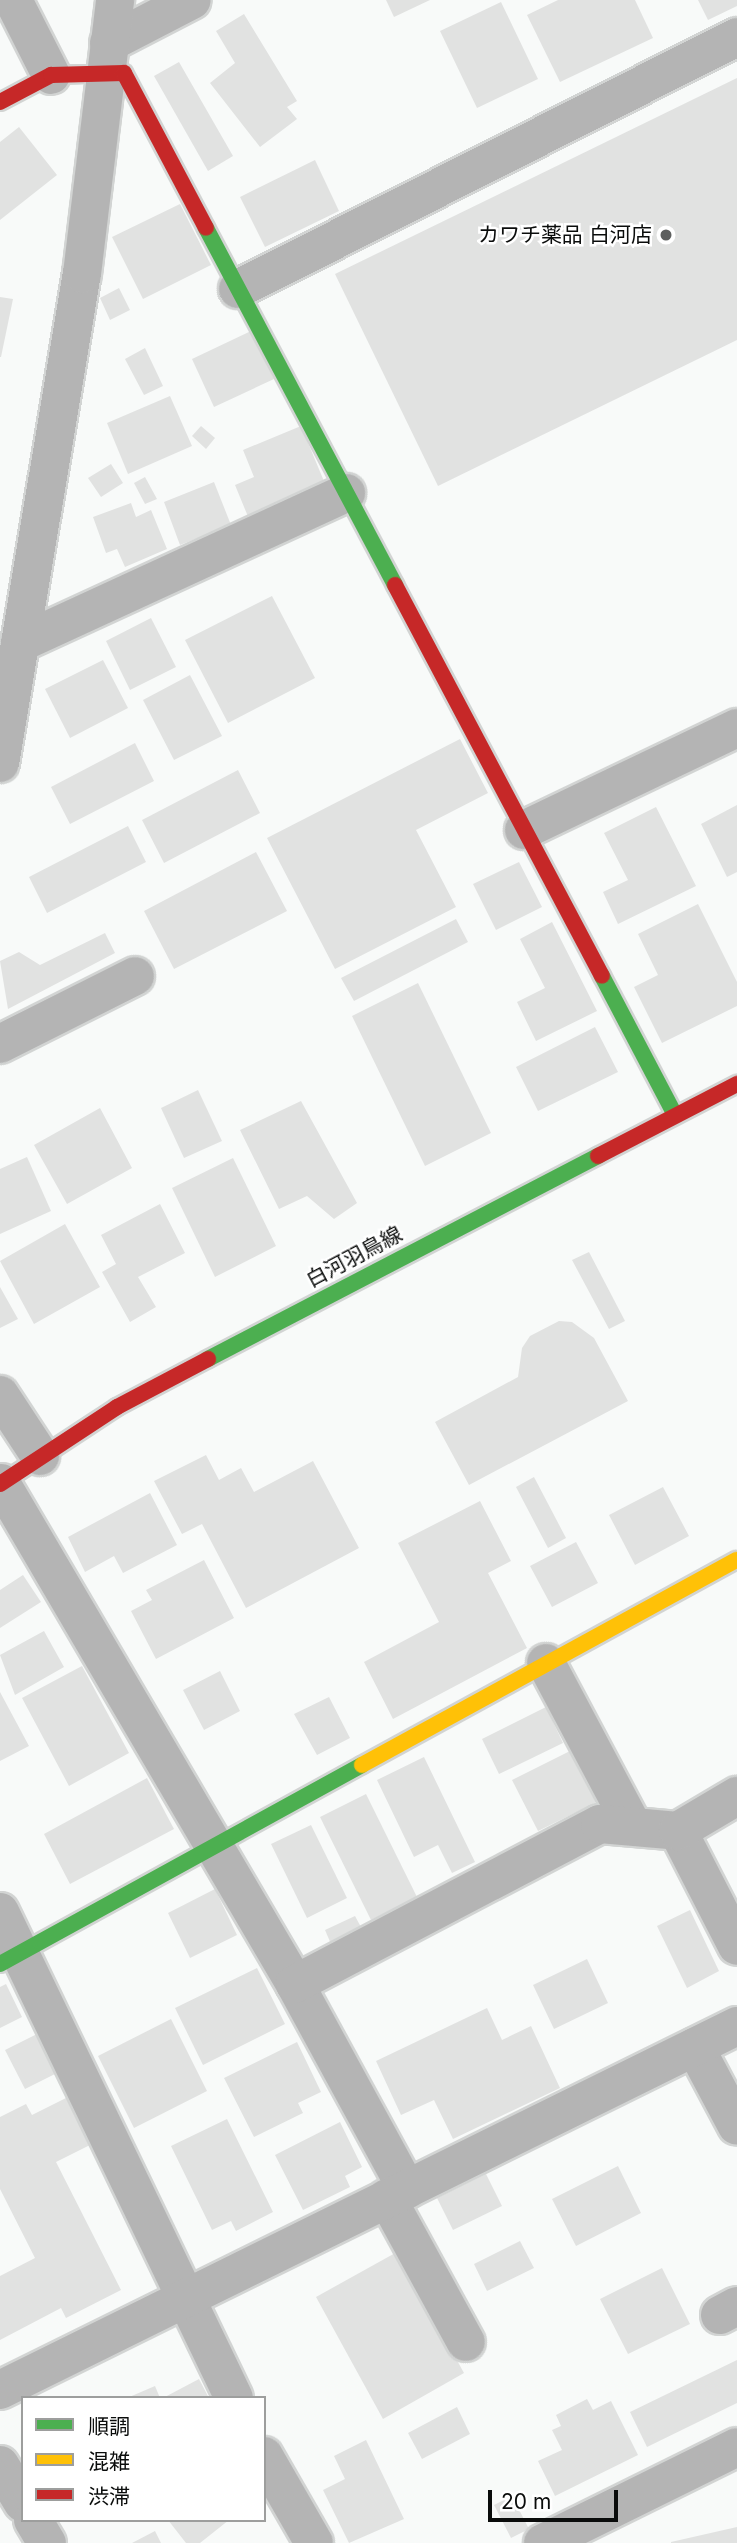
<!DOCTYPE html>
<html>
<head>
<meta charset="utf-8">
<style>
  body { margin:0 }
  #map { position:relative; width:737px; height:2543px; overflow:hidden; background:#f8faf9; font-family:Inter,"Noto Sans JP",sans-serif }
  div>[style] { position:absolute }
  [style*='--x'] { left:calc(var(--x)*1px); top:calc(var(--y)*1px); width:calc(var(--w)*1px); rotate:calc(var(--a)*1deg) }
  .building>* { inset:0; background:#e1e2e1 }
  .roads { filter:drop-shadow(2px 0 #d2d4d3) drop-shadow(-2px 0 #d2d4d3) drop-shadow(0 2px #d2d4d3) drop-shadow(0 -2px #d2d4d3) }
  .street>* { height:38px; margin:-19px; padding:0 19px; transform-origin:19px; border-radius:19px; background:#b4b4b4 }
  .fast>* { height:16px; margin:-8px; padding:0 8px; transform-origin:8px; border-radius:8px; background:#4caf50 }
  .slow>* { height:16px; margin:-8px; padding:0 8px; transform-origin:8px; border-radius:8px; background:#ffc107 }
  .jam>* { height:16px; margin:-8px; padding:0 8px; transform-origin:8px; border-radius:8px; background:#c62828 }
  .dots>* { width:19px; height:19px; translate:-50% -50%; box-sizing:border-box; border:4px solid #fff; border-radius:50% }
  span { translate:-50% -50%; white-space:nowrap; text-align:center; line-height:1.15; -webkit-text-stroke:5px #fff; paint-order:stroke }
  .poi-label { font-size:21px; color:#0a0c0b }
  .right { translate:-100% -50%; text-align:right }
  .street-label { font-size:21px; color:#0a0c0b }
  .legend { position:absolute; left:21px; top:2396px; width:245px; height:126px; box-sizing:border-box; background:#fff; border:2px solid #9d9e9d; margin:0; padding:9px 12px; list-style:none; font-size:21px; color:#0a0c0b }
  .legend li { display:flex; align-items:center; gap:14px; height:35px }
  .legend b { width:35px; border:2px solid #9d9e9d }
  .scale { position:absolute; left:488px; top:2490px; width:130px; height:32px; box-sizing:border-box; border:4px solid #0a0c0b; border-top:0; padding-left:9px; font-size:21px; line-height:24px; white-space:nowrap; color:#0a0c0b; -webkit-text-stroke:5px #fff; paint-order:stroke }
</style>
</head>
<body>
<div id="map">
  <div class="building">
    <i style="clip-path:polygon(386px 0,430px 0,394px 17px)"></i>
    <i style="clip-path:polygon(558px 0,635px 0,653px 38px,560px 82px,527px 15px)"></i>
    <i style="clip-path:polygon(698px 0,737px 0,737px 6px,708px 20px)"></i>
    <i style="clip-path:polygon(501px 2px,538px 79px,477px 108px,440px 31px)"></i>
    <i style="clip-path:polygon(244px 14px,297px 101px,287px 107px,297px 119px,260px 147px,210px 83px,235px 63px,216px 31px)"></i>
    <i style="clip-path:polygon(179px 62px,233px 156px,208px 171px,154px 76px)"></i>
    <i style="clip-path:polygon(737px 78px,737px 340px,438px 486px,335px 274px)"></i>
    <i style="clip-path:polygon(19px 127px,57px 175px,0 220px,0 142px)"></i>
    <i style="clip-path:polygon(315px 160px,339px 211px,265px 247px,240px 197px)"></i>
    <i style="clip-path:polygon(180px 204px,211px 265px,143px 299px,112px 237px)"></i>
    <i style="clip-path:polygon(119px 288px,130px 310px,110px 320px,100px 298px)"></i>
    <i style="clip-path:polygon(0 297px,13px 299px,1px 357px,0 357px)"></i>
    <i style="clip-path:polygon(251px 331px,274px 379px,214px 407px,192px 359px)"></i>
    <i style="clip-path:polygon(145px 348px,163px 386px,144px 395px,125px 359px)"></i>
    <i style="clip-path:polygon(170px 396px,192px 446px,128px 474px,107px 423px)"></i>
    <i style="clip-path:polygon(201px 426px,215px 438px,206px 449px,192px 436px)"></i>
    <i style="clip-path:polygon(301px 426px,326px 486px,249px 519px,235px 485px,254px 477px,243px 450px)"></i>
    <i style="clip-path:polygon(111px 464px,123px 483px,101px 497px,88px 478px)"></i>
    <i style="clip-path:polygon(145px 477px,157px 499px,145px 504px,134px 483px)"></i>
    <i style="clip-path:polygon(214px 482px,231px 525px,180px 545px,164px 502px)"></i>
    <i style="clip-path:polygon(131px 503px,136px 517px,151px 510px,167px 549px,125px 567px,117px 549px,106px 553px,93px 517px)"></i>
    <i style="clip-path:polygon(272px 596px,315px 678px,228px 723px,185px 640px)"></i>
    <i style="clip-path:polygon(151px 618px,176px 667px,130px 690px,106px 641px)"></i>
    <i style="clip-path:polygon(103px 660px,128px 708px,70px 738px,45px 689px)"></i>
    <i style="clip-path:polygon(190px 675px,222px 736px,174px 760px,143px 700px)"></i>
    <i style="clip-path:polygon(460px 739px,488px 793px,416px 830px,456px 907px,335px 969px,267px 838px)"></i>
    <i style="clip-path:polygon(135px 743px,154px 781px,70px 824px,51px 787px)"></i>
    <i style="clip-path:polygon(238px 770px,260px 813px,164px 863px,142px 820px)"></i>
    <i style="clip-path:polygon(737px 805px,737px 872px,727px 877px,701px 824px)"></i>
    <i style="clip-path:polygon(656px 807px,696px 886px,618px 924px,603px 892px,628px 880px,604px 833px)"></i>
    <i style="clip-path:polygon(128px 826px,146px 862px,47px 913px,29px 877px)"></i>
    <i style="clip-path:polygon(256px 852px,287px 911px,174px 969px,144px 911px)"></i>
    <i style="clip-path:polygon(519px 862px,542px 907px,496px 930px,473px 884px)"></i>
    <i style="clip-path:polygon(698px 904px,737px 982px,737px 1006px,662px 1043px,634px 987px,658px 975px,638px 934px)"></i>
    <i style="clip-path:polygon(456px 919px,468px 942px,354px 1001px,341px 978px)"></i>
    <i style="clip-path:polygon(552px 922px,597px 1011px,536px 1041px,517px 1002px,545px 988px,520px 939px)"></i>
    <i style="clip-path:polygon(105px 933px,115px 953px,8px 1009px,0 961px,19px 952px,40px 965px)"></i>
    <i style="clip-path:polygon(418px 983px,491px 1133px,425px 1166px,352px 1016px)"></i>
    <i style="clip-path:polygon(595px 1027px,618px 1072px,538px 1111px,516px 1067px)"></i>
    <i style="clip-path:polygon(198px 1090px,222px 1141px,184px 1158px,161px 1108px)"></i>
    <i style="clip-path:polygon(301px 1101px,357px 1203px,334px 1219px,307px 1196px,279px 1209px,240px 1130px)"></i>
    <i style="clip-path:polygon(100px 1108px,132px 1168px,67px 1204px,34px 1145px)"></i>
    <i style="clip-path:polygon(27px 1157px,51px 1211px,0 1234px,0 1169px)"></i>
    <i style="clip-path:polygon(233px 1158px,276px 1246px,215px 1277px,172px 1188px)"></i>
    <i style="clip-path:polygon(160px 1204px,185px 1253px,138px 1277px,156px 1307px,130px 1322px,102px 1272px,116px 1264px,101px 1235px)"></i>
    <i style="clip-path:polygon(65px 1224px,100px 1287px,34px 1324px,0 1261px)"></i>
    <i style="clip-path:polygon(589px 1252px,625px 1321px,609px 1329px,572px 1260px)"></i>
    <i style="clip-path:polygon(0 1287px,18px 1319px,0 1328px)"></i>
    <i style="clip-path:polygon(559px 1321px,572px 1322px,594px 1338px,628px 1401px,469px 1485px,435px 1422px,518px 1377px,522px 1348px,530px 1336px)"></i>
    <i style="clip-path:polygon(206px 1455px,219px 1480px,241px 1468px,254px 1492px,313px 1461px,359px 1548px,246px 1608px,202px 1524px,182px 1534px,154px 1481px)"></i>
    <i style="clip-path:polygon(534px 1477px,566px 1538px,548px 1548px,516px 1487px)"></i>
    <i style="clip-path:polygon(663px 1487px,689px 1536px,635px 1565px,609px 1515px)"></i>
    <i style="clip-path:polygon(150px 1493px,177px 1545px,123px 1573px,114px 1556px,85px 1572px,68px 1537px)"></i>
    <i style="clip-path:polygon(480px 1501px,511px 1561px,488px 1573px,527px 1648px,393px 1719px,364px 1662px,439px 1622px,398px 1543px)"></i>
    <i style="clip-path:polygon(576px 1542px,598px 1583px,552px 1607px,530px 1566px)"></i>
    <i style="clip-path:polygon(204px 1560px,234px 1618px,156px 1659px,131px 1611px,152px 1600px,146px 1590px)"></i>
    <i style="clip-path:polygon(23px 1575px,41px 1602px,0 1628px,0 1590px)"></i>
    <i style="clip-path:polygon(44px 1631px,64px 1667px,15px 1695px,0 1655px)"></i>
    <i style="clip-path:polygon(82px 1666px,129px 1753px,69px 1786px,22px 1698px)"></i>
    <i style="clip-path:polygon(220px 1671px,240px 1711px,204px 1730px,183px 1690px)"></i>
    <i style="clip-path:polygon(0 1692px,29px 1746px,0 1761px)"></i>
    <i style="clip-path:polygon(329px 1697px,350px 1738px,317px 1755px,294px 1714px)"></i>
    <i style="clip-path:polygon(546px 1707px,563px 1743px,499px 1774px,482px 1739px)"></i>
    <i style="clip-path:polygon(574px 1749px,599px 1801px,538px 1831px,512px 1780px)"></i>
    <i style="clip-path:polygon(424px 1757px,475px 1862px,452px 1873px,438px 1845px,414px 1857px,377px 1780px)"></i>
    <i style="clip-path:polygon(147px 1778px,174px 1829px,70px 1884px,44px 1834px)"></i>
    <i style="clip-path:polygon(366px 1794px,417px 1897px,371px 1920px,320px 1817px)"></i>
    <i style="clip-path:polygon(311px 1825px,347px 1898px,307px 1918px,271px 1844px)"></i>
    <i style="clip-path:polygon(215px 1889px,237px 1935px,190px 1958px,168px 1913px)"></i>
    <i style="clip-path:polygon(690px 1910px,719px 1971px,687px 1988px,657px 1926px)"></i>
    <i style="clip-path:polygon(355px 1916px,362px 1929px,331px 1944px,325px 1930px)"></i>
    <i style="clip-path:polygon(587px 1959px,608px 2003px,554px 2029px,533px 1985px)"></i>
    <i style="clip-path:polygon(257px 1968px,285px 2024px,203px 2065px,175px 2008px)"></i>
    <i style="clip-path:polygon(6px 1984px,22px 2017px,0 2028px,0 1987px)"></i>
    <i style="clip-path:polygon(487px 2008px,502px 2040px,531px 2026px,560px 2088px,453px 2139px,434px 2100px,401px 2115px,376px 2061px)"></i>
    <i style="clip-path:polygon(171px 2019px,207px 2091px,134px 2128px,98px 2056px)"></i>
    <i style="clip-path:polygon(37px 2034px,57px 2073px,25px 2089px,5px 2050px)"></i>
    <i style="clip-path:polygon(297px 2042px,321px 2092px,298px 2103px,303px 2113px,254px 2137px,224px 2078px)"></i>
    <i style="clip-path:polygon(66px 2098px,90px 2145px,56px 2162px,121px 2290px,66px 2318px,61px 2308px,0 2340px,0 2276px,35px 2258px,0 2189px,0 2117px,26px 2104px,32px 2115px)"></i>
    <i style="clip-path:polygon(227px 2119px,273px 2212px,236px 2231px,231px 2221px,212px 2230px,171px 2146px)"></i>
    <i style="clip-path:polygon(340px 2122px,362px 2167px,345px 2176px,350px 2187px,303px 2210px,275px 2155px)"></i>
    <i style="clip-path:polygon(618px 2166px,641px 2213px,576px 2246px,552px 2199px)"></i>
    <i style="clip-path:polygon(486px 2174px,502px 2206px,453px 2230px,437px 2198px)"></i>
    <i style="clip-path:polygon(520px 2241px,534px 2268px,487px 2291px,474px 2264px)"></i>
    <i style="clip-path:polygon(397px 2252px,464px 2373px,383px 2419px,316px 2297px)"></i>
    <i style="clip-path:polygon(662px 2268px,690px 2324px,628px 2354px,600px 2299px)"></i>
    <i style="clip-path:polygon(737px 2360px,737px 2403px,647px 2447px,630px 2412px)"></i>
    <i style="clip-path:polygon(199px 2379px,209px 2398px,163px 2398px)"></i>
    <i style="clip-path:polygon(155px 2386px,160px 2398px,127px 2398px)"></i>
    <i style="clip-path:polygon(587px 2399px,593px 2410px,611px 2401px,638px 2455px,555px 2496px,538px 2461px,562px 2450px,552px 2430px,561px 2426px,556px 2415px)"></i>
    <i style="clip-path:polygon(457px 2407px,470px 2434px,422px 2459px,408px 2433px)"></i>
    <i style="clip-path:polygon(366px 2440px,404px 2519px,349px 2543px,323px 2490px,345px 2479px,334px 2456px)"></i>
    <i style="clip-path:polygon(512px 2496px,529px 2529px,511px 2538px,494px 2505px)"></i>
    <i style="clip-path:polygon(168px 2520px,229px 2520px,200px 2543px,186px 2543px)"></i>
    <i style="clip-path:polygon(737px 2527px,737px 2543px,671px 2543px,671px 2542px)"></i>
    <i style="clip-path:polygon(155px 2531px,161px 2543px,132px 2543px)"></i>
  </div>
  <div class="roads">
    <div class="street">
      <i style="--x:13;--y:0;--w:84;--a:63.1"></i>
      <i style="--x:109;--y:43;--w:93;--a:-27.4"></i>
      <i style="--x:238;--y:289;--w:559;--a:-26.79"></i>
      <i style="--x:20;--y:643;--w:359;--a:-24.7"></i>
      <i style="--x:0;--y:763;--w:496;--a:-80.5"></i>
      <i style="--x:82;--y:274;--w:276;--a:-83.1"></i>
      <i style="--x:524;--y:830;--w:236;--a:-25.6"></i>
      <i style="--x:0;--y:1044;--w:151;--a:-26.7"></i>
      <i style="--x:0;--y:1395;--w:73;--a:56.7"></i>
      <i style="--x:1;--y:1483;--w:581;--a:59.59"></i>
      <i style="--x:295;--y:1984;--w:234;--a:61.4"></i>
      <i style="--x:546;--y:1663;--w:183;--a:62"></i>
      <i style="--x:678;--y:1831;--w:129;--a:62.8"></i>
      <i style="--x:0;--y:1912;--w:539;--a:64.29"></i>
      <i style="--x:295;--y:1984;--w:344;--a:-27.7"></i>
      <i style="--x:600;--y:1824;--w:78;--a:5.1"></i>
      <i style="--x:678;--y:1831;--w:69;--a:-30.7"></i>
      <i style="--x:695;--y:2047;--w:89;--a:62"></i>
      <i style="--x:387;--y:2198;--w:164;--a:61.3"></i>
      <i style="--x:720;--y:2315;--w:19;--a:-28"></i>
      <i style="--x:0;--y:2390;--w:822;--a:-26.28"></i>
      <i style="--x:264;--y:2456;--w:100;--a:60.1"></i>
      <i style="--x:0;--y:2465;--w:44;--a:58.8"></i>
      <i style="--x:33;--y:2520;--w:27;--a:59"></i>
      <i style="--x:543;--y:2543;--w:216;--a:-26.3"></i>
    </div>
    <div class="fast">
      <i style="--x:206;--y:228;--w:404;--a:62.1"></i>
      <i style="--x:602;--y:976;--w:157;--a:62.3"></i>
      <i style="--x:208;--y:1359;--w:440;--a:-27.5"></i>
      <i style="--x:0;--y:1964;--w:413;--a:-28.8"></i>
    </div>
    <div class="slow">
      <i style="--x:362;--y:1765;--w:427;--a:-28.7"></i>
    </div>
    <div class="jam">
      <i style="--x:0;--y:102;--w:58;--a:-27.9"></i>
      <i style="--x:51;--y:75;--w:73;--a:-1.6"></i>
      <i style="--x:124;--y:73;--w:175;--a:62.1"></i>
      <i style="--x:395;--y:585;--w:442;--a:62.1"></i>
      <i style="--x:598;--y:1156;--w:157;--a:-27.4"></i>
      <i style="--x:0;--y:1484;--w:140;--a:-33.3"></i>
      <i style="--x:117;--y:1407;--w:103;--a:-27.8"></i>
    </div>
  </div>
  <div class="dots">
    <i style="left:666px;top:235px;background:#5d5f5e"></i>
  </div>
  <div class="poi-label">
    <span class="right" style="left:652px;top:235px">カワチ薬品 白河店</span>
  </div>
  <div class="street-label">
    <span style="left:354px;top:1257px;rotate:-28deg">白河羽鳥線</span>
  </div>
  <ul class="legend">
  <li><b style="height:9px;background:#4caf50"></b>順調</li>
  <li><b style="height:9px;background:#ffc107"></b>混雑</li>
  <li><b style="height:9px;background:#c62828"></b>渋滞</li>
  </ul>
  <div class="scale">20 m</div>
</div>
</body>
</html>
